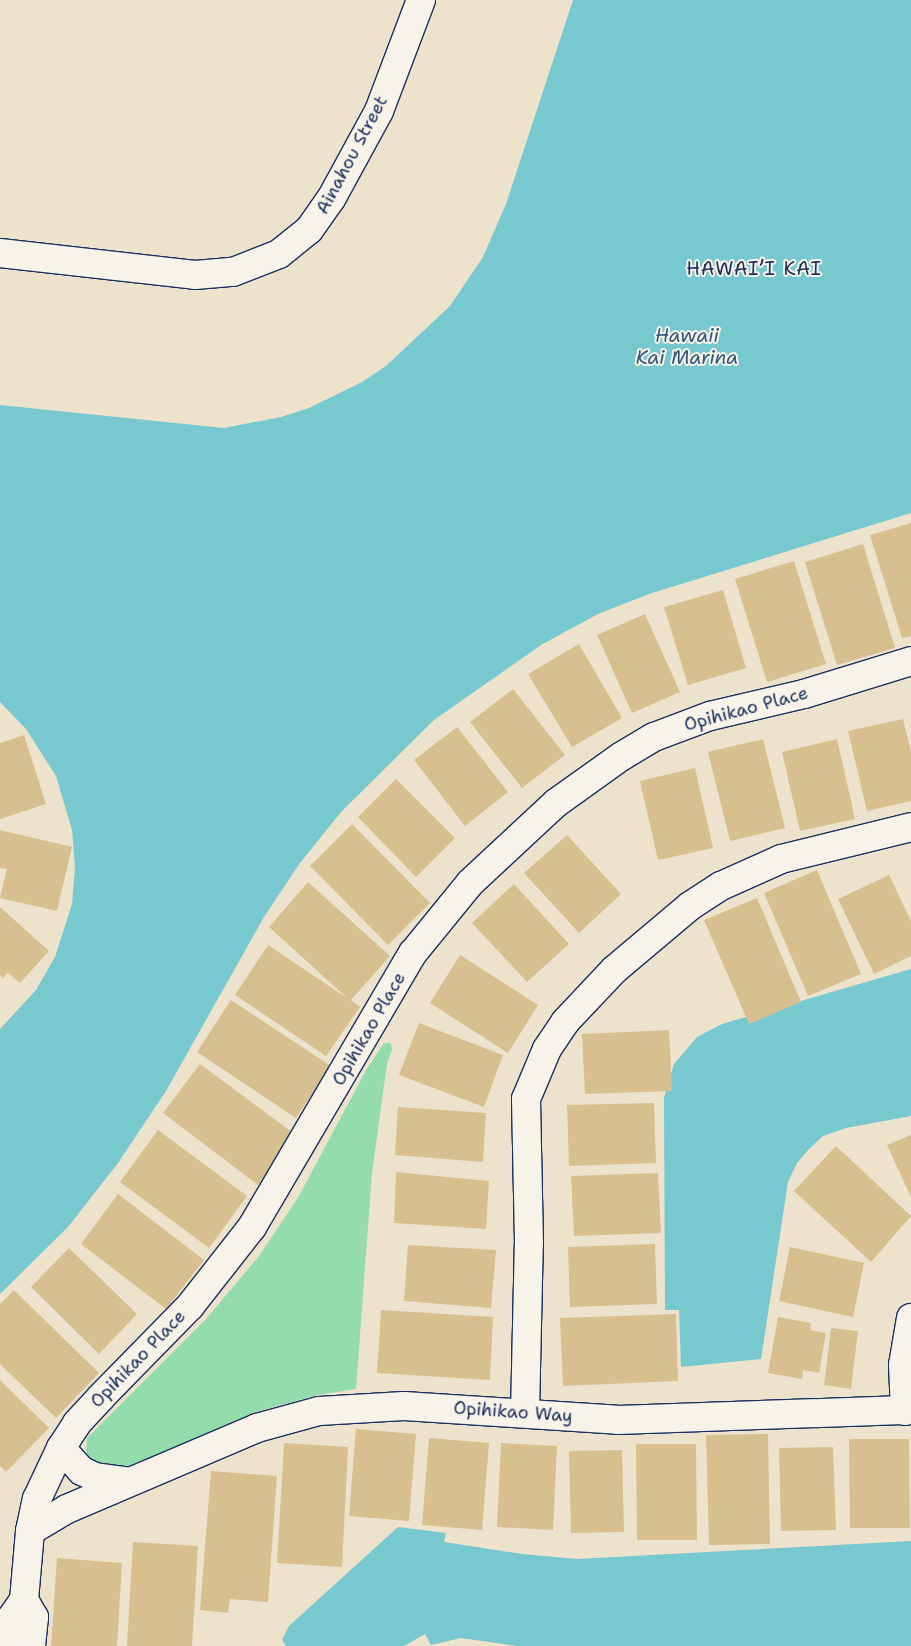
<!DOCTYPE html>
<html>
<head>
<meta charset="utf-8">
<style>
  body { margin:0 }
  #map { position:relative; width:911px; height:1646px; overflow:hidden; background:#ede3cd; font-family:"Shantell Sans",sans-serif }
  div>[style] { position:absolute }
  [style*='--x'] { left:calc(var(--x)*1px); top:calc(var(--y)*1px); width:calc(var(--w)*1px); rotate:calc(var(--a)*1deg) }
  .green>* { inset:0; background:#94dcab }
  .water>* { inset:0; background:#77c8cf }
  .building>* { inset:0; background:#d7bf8f }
  .roads { filter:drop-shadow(1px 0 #1b2f5e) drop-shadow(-1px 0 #1b2f5e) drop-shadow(0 1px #1b2f5e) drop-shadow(0 -1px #1b2f5e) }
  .minor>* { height:28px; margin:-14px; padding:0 14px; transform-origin:14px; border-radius:14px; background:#f7f3e8 }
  span { translate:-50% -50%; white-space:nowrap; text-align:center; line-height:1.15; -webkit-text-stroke:4px #f7f3e8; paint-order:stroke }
  .street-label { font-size:18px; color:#1b2f5e }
  .neighbourhood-label { font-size:19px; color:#1b2f5e; letter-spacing:1px }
  .water-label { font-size:19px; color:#32557a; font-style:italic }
</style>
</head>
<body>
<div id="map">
  <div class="green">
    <i style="clip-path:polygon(384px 1043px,391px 1043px,392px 1050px,387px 1064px,372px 1173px,356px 1389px,317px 1395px,256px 1412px,127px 1470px,101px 1469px,86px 1456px,87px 1438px,206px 1319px,259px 1256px,299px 1196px,366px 1070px)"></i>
  </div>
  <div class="water">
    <i style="clip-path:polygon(573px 0,911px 0,911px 513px,649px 594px,598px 614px,541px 645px,434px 720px,341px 812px,300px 863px,264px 917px,166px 1091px,118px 1163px,68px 1227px,0 1294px,0 1029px,36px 990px,55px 957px,72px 904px,75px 867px,72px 830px,56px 776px,26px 729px,0 702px,0 405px,224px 428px,281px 417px,309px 408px,362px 382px,386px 366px,450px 306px,483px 257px,506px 204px)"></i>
    <i style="clip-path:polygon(911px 969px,911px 1116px,846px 1128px,823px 1136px,809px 1149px,797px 1163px,788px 1182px,761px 1359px,681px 1367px,679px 1310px,665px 1310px,664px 1098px,674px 1064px,697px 1037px,722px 1024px)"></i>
    <i style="clip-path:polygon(398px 1527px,446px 1533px,444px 1542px,522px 1554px,577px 1559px,911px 1541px,911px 1646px,517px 1646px,461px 1638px,431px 1645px,425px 1634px,404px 1646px,286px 1646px,282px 1640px,289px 1626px)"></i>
  </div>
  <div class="building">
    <i style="clip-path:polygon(911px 523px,911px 636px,902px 638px,870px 535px)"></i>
    <i style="clip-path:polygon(863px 544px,895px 648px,837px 665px,805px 562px)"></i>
    <i style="clip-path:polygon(794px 561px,826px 664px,767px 682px,735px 579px)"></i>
    <i style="clip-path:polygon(723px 590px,746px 668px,688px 685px,664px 607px)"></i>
    <i style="clip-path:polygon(645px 614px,680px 692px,632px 713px,597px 635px)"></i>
    <i style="clip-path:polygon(579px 644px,622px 718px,572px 747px,528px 674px)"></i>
    <i style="clip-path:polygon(513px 689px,565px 755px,522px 788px,470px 722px)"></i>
    <i style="clip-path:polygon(903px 719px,911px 752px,911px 801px,867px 811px,848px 731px)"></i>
    <i style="clip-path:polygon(457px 727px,508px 792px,465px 826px,414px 760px)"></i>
    <i style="clip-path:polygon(24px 735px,46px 804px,0 819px,0 743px)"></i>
    <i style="clip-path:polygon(763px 739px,785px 828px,730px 841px,708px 752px)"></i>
    <i style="clip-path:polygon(837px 739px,855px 819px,800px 831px,782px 752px)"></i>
    <i style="clip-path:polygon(695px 768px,713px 848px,658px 860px,640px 781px)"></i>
    <i style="clip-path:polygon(396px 779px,455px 838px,416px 877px,358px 817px)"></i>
    <i style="clip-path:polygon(352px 824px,430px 903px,388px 945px,310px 866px)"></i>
    <i style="clip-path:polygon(0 830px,72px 847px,57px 911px,0 898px,7px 869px,0 868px)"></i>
    <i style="clip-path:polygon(567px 835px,621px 894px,579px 933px,524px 873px)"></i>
    <i style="clip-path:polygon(817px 870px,861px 974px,808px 996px,764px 893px)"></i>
    <i style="clip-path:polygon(889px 875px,911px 921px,911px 956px,874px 974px,838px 899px)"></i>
    <i style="clip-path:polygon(308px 882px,390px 956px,351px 1000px,360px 1007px,326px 1056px,235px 995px,268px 945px,347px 998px,269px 927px)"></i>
    <i style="clip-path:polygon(514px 884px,569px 944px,527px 982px,472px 923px)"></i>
    <i style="clip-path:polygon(757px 898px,801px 1002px,749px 1024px,704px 920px)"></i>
    <i style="clip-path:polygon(0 907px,49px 951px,20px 983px,8px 973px,3px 978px,0 975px)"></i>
    <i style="clip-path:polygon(460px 955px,538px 1005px,508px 1053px,430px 1003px)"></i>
    <i style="clip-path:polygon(231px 1000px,331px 1066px,296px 1118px,197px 1052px)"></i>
    <i style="clip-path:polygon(419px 1023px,503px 1055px,484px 1107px,399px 1075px)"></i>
    <i style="clip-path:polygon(669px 1030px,672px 1091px,585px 1094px,582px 1034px)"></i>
    <i style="clip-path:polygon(200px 1064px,296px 1135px,258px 1185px,163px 1113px)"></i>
    <i style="clip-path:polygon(654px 1103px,656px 1163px,569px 1166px,567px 1105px)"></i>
    <i style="clip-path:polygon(398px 1107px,486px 1113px,483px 1162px,395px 1155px)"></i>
    <i style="clip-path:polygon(158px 1130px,247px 1196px,209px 1248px,120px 1182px)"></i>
    <i style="clip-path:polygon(911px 1135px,911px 1197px,887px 1145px)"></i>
    <i style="clip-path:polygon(836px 1146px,911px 1216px,871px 1262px,794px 1191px)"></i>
    <i style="clip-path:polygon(396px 1172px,489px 1181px,486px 1229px,394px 1223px)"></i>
    <i style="clip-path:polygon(658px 1173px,661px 1233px,574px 1236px,571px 1176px)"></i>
    <i style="clip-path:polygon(118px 1194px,204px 1260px,166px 1309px,81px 1244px)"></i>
    <i style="clip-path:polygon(655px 1244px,657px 1304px,570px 1307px,568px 1247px)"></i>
    <i style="clip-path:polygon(408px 1245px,496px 1250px,491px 1308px,404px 1301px)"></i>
    <i style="clip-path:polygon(790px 1247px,864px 1263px,853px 1317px,779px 1301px)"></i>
    <i style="clip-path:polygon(69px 1248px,137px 1314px,99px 1354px,31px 1287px)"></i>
    <i style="clip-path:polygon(14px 1290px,99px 1373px,56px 1418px,0 1364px,0 1304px)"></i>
    <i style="clip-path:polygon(381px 1310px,493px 1317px,490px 1380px,377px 1373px)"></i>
    <i style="clip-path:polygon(676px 1314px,678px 1381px,563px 1386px,560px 1318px)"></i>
    <i style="clip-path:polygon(778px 1317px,811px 1323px,810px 1330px,826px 1333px,819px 1373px,803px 1370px,802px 1379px,768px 1373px)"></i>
    <i style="clip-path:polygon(831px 1328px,858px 1331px,851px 1389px,824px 1385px)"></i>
    <i style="clip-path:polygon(0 1380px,49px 1428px,6px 1472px,0 1466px)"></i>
    <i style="clip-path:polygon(356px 1429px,416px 1434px,409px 1521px,349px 1516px)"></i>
    <i style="clip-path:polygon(768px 1434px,770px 1544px,709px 1545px,706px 1435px)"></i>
    <i style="clip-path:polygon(429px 1438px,489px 1443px,482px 1530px,422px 1525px)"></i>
    <i style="clip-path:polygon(849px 1439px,909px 1439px,910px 1528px,850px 1528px)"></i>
    <i style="clip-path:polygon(284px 1443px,348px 1447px,342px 1567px,277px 1563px)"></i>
    <i style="clip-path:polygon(501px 1443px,557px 1446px,553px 1530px,497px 1527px)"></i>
    <i style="clip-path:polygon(636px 1444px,696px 1444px,697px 1540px,637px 1540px)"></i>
    <i style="clip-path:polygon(833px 1447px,836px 1530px,781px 1531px,779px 1448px)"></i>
    <i style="clip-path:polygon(622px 1450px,624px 1532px,571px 1533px,569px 1451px)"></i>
    <i style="clip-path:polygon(211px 1471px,277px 1476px,268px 1602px,230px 1599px,228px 1613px,200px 1610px)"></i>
    <i style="clip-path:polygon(133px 1542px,198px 1546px,192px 1646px,127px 1646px)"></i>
    <i style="clip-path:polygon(57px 1558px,122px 1563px,117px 1646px,51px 1646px)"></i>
  </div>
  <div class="roads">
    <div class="minor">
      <i style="--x:0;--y:253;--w:196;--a:6.4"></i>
      <i style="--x:195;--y:275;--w:38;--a:-5"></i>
      <i style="--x:233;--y:272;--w:49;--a:-21.4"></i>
      <i style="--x:279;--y:254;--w:38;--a:-39"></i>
      <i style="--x:309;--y:230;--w:38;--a:-55"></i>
      <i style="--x:331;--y:199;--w:100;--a:-61.4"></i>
      <i style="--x:379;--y:111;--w:119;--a:-69.3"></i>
      <i style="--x:905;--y:1411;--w:46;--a:-92.5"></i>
      <i style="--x:903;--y:1365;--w:48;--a:-80.3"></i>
      <i style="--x:525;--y:1413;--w:170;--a:-88.7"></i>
      <i style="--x:529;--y:1243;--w:144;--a:-91.2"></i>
      <i style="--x:526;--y:1099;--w:54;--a:-67.2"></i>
      <i style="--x:547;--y:1049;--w:32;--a:-56"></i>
      <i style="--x:565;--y:1022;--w:71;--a:-46.7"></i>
      <i style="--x:614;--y:970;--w:99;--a:-40.1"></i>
      <i style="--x:690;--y:906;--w:37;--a:-33"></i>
      <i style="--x:721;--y:886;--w:66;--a:-24.2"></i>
      <i style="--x:781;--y:859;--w:134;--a:-13.8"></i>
      <i style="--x:61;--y:1448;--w:31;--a:48"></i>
      <i style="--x:82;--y:1471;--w:14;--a:25"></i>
      <i style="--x:95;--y:1477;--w:34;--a:8"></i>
      <i style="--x:30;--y:1531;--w:43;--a:-30.7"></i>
      <i style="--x:67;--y:1509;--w:207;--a:-23.1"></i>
      <i style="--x:257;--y:1428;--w:64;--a:-15.3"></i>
      <i style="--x:319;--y:1411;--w:85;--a:-3.4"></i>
      <i style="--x:404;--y:1406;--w:214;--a:3.7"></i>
      <i style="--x:618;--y:1420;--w:293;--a:-2"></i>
      <i style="--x:24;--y:1600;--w:20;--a:60"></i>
      <i style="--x:34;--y:1617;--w:29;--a:96"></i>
      <i style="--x:8;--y:1646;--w:29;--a:-82"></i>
      <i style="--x:12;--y:1617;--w:21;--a:-55"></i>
      <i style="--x:24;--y:1600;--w:69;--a:-85"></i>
      <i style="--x:30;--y:1531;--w:33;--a:-78"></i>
      <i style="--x:37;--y:1499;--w:56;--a:-64.8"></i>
      <i style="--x:61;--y:1448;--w:30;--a:-57"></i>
      <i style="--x:77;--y:1423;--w:35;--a:-47"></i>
      <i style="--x:101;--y:1397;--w:127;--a:-45.6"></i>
      <i style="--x:190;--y:1306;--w:100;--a:-51.9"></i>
      <i style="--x:252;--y:1227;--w:318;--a:-59.6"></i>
      <i style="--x:413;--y:953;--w:90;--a:-50.8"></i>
      <i style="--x:470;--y:883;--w:117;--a:-42.9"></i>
      <i style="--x:556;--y:803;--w:81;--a:-35.5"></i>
      <i style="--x:622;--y:756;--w:37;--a:-31"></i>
      <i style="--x:654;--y:737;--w:60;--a:-20.6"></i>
      <i style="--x:710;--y:716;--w:97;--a:-13.2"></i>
      <i style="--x:804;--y:694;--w:112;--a:-17.1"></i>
    </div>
  </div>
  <div class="street-label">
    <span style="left:352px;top:155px;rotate:-62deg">Ainahou Street</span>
    <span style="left:746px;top:709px;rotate:-15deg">Opihikao Place</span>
    <span style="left:369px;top:1029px;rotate:-60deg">Opihikao Place</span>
    <span style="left:138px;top:1359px;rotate:-46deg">Opihikao Place</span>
    <span style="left:513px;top:1412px;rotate:4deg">Opihikao Way</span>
  </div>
  <div class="neighbourhood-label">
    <span style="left:754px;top:269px">HAWAI’I KAI</span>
  </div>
  <div class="water-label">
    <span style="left:687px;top:347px">Hawaii<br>Kai Marina</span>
  </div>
</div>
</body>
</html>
